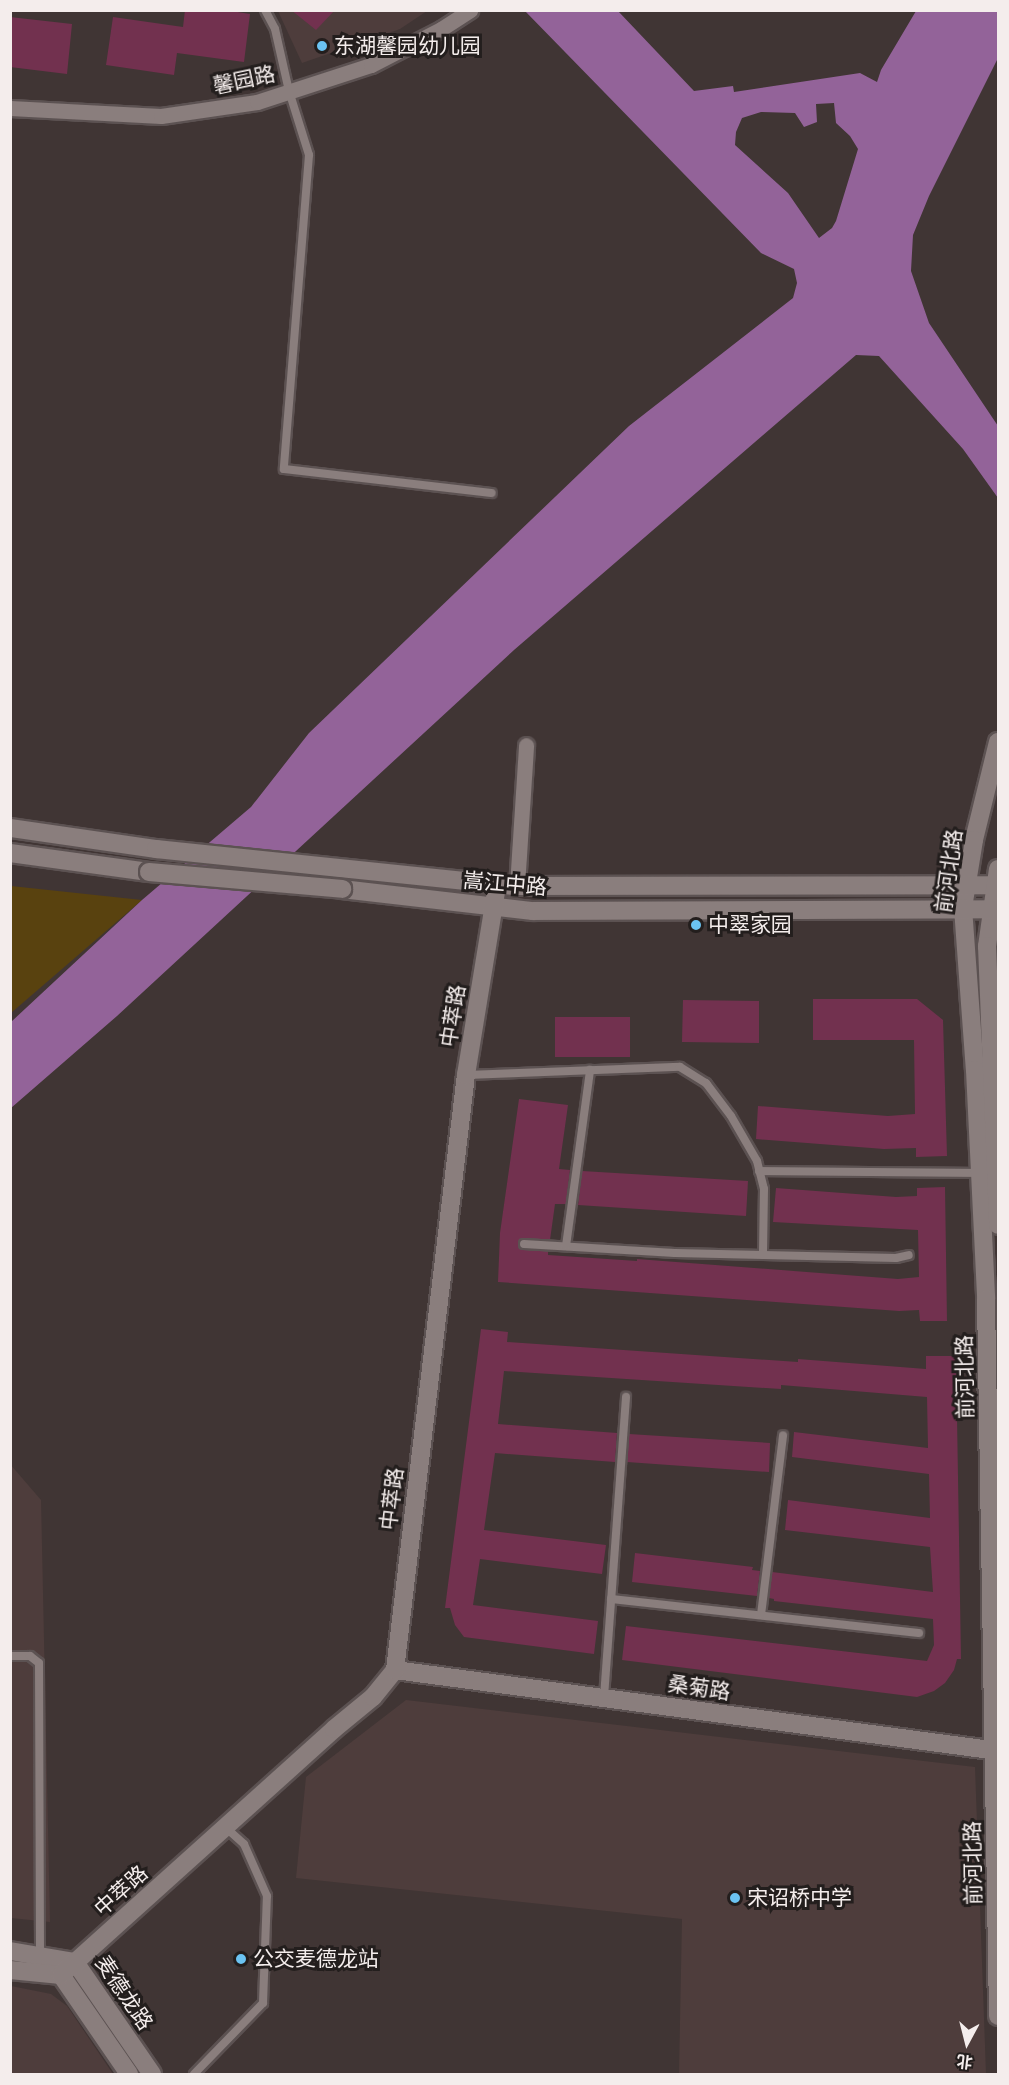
<!DOCTYPE html>
<html>
<head>
<meta charset="utf-8">
<style>
  body { margin:0 }
  #map { position:relative; width:1009px; height:2085px; overflow:hidden; background:#403534; font-family:"Public Sans","Noto Sans SC",sans-serif }
  div>[style] { position:absolute }
  [style*='--x'] { left:calc(var(--x)*1px); top:calc(var(--y)*1px); width:calc(var(--w)*1px); rotate:calc(var(--a)*1deg) }
  .built>* { inset:0; background:#4e3d3c }
  .green>* { inset:0; background:#59420f }
  .water>* { inset:0; background:#936399 }
  .building>* { inset:0; background:#72314f }
  .roads { filter:drop-shadow(2px 0 #5c5252) drop-shadow(-2px 0 #5c5252) drop-shadow(0 2px #5c5252) drop-shadow(0 -2px #5c5252) }
  .lane>* { height:8px; margin:-4px; padding:0 4px; transform-origin:4px; border-radius:4px; background:#8a7e7d }
  .street>* { height:15px; margin:-7.5px; padding:0 7.5px; transform-origin:7.5px; border-radius:7.5px; background:#8a7e7d }
  .secondary>* { height:18px; margin:-9px; padding:0 9px; transform-origin:9px; border-radius:9px; background:#8a7e7d }
  .bridges { filter:drop-shadow(2px 0 #5c5252) drop-shadow(-2px 0 #5c5252) drop-shadow(0 2px #5c5252) drop-shadow(0 -2px #5c5252) }
  .secondary-bridge>* { height:18px; margin:-9px; padding:0 9px; transform-origin:9px; border-radius:9px; background:#8a7e7d }
  .dots>* { width:16px; height:16px; translate:-50% -50%; box-sizing:border-box; border:3px solid #231e1d; border-radius:50% }
  span { translate:-50% -50%; white-space:nowrap; text-align:center; line-height:1.15; -webkit-text-stroke:6px #231e1d; paint-order:stroke }
  .poi-label { font-size:21px; color:#f4edec }
  .left { translate:0 -50%; text-align:left }
  .street-label { font-size:21px; color:#f4edec }
  .frame { position:absolute; inset:0; border:12px solid #f4edec; pointer-events:none }
  .north { position:absolute; left:937px; top:2013px; width:60px; height:60px; -webkit-text-stroke:4px #231e1d; paint-order:stroke; rotate:187deg; font-size:16px; font-weight:700; line-height:24px; text-align:center; color:#f4edec }
  .north::after { content:''; display:block; margin:auto; width:21px; height:27px; background:#f4edec; clip-path:polygon(50% 0,100% 100%,50% 72%,0 100%) }
</style>
</head>
<body>
<div id="map">
  <div class="built">
    <i style="clip-path:polygon(278px 11px,427px 11px,400px 29px,302px 63px)"></i>
    <i style="clip-path:polygon(10px 1464px,41px 1500px,50px 1922px,11px 1918px)"></i>
    <i style="clip-path:polygon(406px 1700px,975px 1767px,986px 2074px,679px 2074px,682px 1919px,296px 1878px,306px 1777px)"></i>
    <i style="clip-path:polygon(11px 1986px,51px 1994px,67px 2006px,113px 2074px,11px 2074px)"></i>
  </div>
  <div class="green">
    <i style="clip-path:polygon(11px 886px,142px 900px,11px 1013px)"></i>
  </div>
  <div class="water">
    <i style="clip-path:polygon(evenodd,525px 11px,618px 11px,694px 91px,733px 86px,734px 92px,860px 73px,877px 82px,881px 70px,916px 11px,998px 11px,998px 58px,929px 196px,913px 235px,911px 271px,929px 323px,998px 426px,998px 498px,963px 449px,879px 356px,856px 355px,514px 650px,117px 1016px,11px 1108px,11px 1022px,142px 900px,251px 807px,309px 733px,629px 426px,793px 298px,797px 283px,794px 269px,761px 253px,525px 11px,834px 103px,836px 123px,850px 136px,858px 149px,836px 221px,832px 228px,819px 238px,788px 193px,735px 145px,736px 132px,742px 118px,761px 112px,795px 113px,804px 127px,817px 122px,816px 104px,834px 103px)"></i>
  </div>
  <div class="building">
    <i style="clip-path:polygon(185px 10px,225px 10px,250px 14px,244px 62px,177px 53px,174px 75px,106px 65px,113px 17px,183px 27px)"></i>
    <i style="clip-path:polygon(291px 10px,335px 10px,316px 30px)"></i>
    <i style="clip-path:polygon(10px 17px,72px 24px,67px 74px,10px 67px)"></i>
    <i style="clip-path:polygon(813px 999px,917px 999px,943px 1020px,947px 1156px,916px 1157px,916px 1148px,884px 1149px,756px 1139px,758px 1106px,888px 1116px,915px 1114px,914px 1040px,813px 1040px)"></i>
    <i style="clip-path:polygon(683px 1000px,759px 1001px,759px 1043px,682px 1042px)"></i>
    <i style="clip-path:polygon(555px 1017px,630px 1017px,630px 1057px,555px 1057px)"></i>
    <i style="clip-path:polygon(519px 1099px,568px 1105px,559px 1169px,570px 1170px,566px 1204px,555px 1204px,550px 1240px,522px 1238px,518px 1243px,521px 1249px,548px 1251px,548px 1255px,637px 1261px,637px 1259px,898px 1279px,919px 1277px,918px 1230px,773px 1222px,776px 1188px,896px 1197px,917px 1196px,917px 1188px,945px 1187px,947px 1321px,920px 1321px,919px 1310px,899px 1311px,498px 1282px,500px 1233px)"></i>
    <i style="clip-path:polygon(582px 1171px,748px 1181px,746px 1216px,578px 1205px)"></i>
    <i style="clip-path:polygon(481px 1329px,508px 1332px,507px 1342px,798px 1362px,798px 1359px,926px 1369px,926px 1356px,956px 1356px,961px 1659px,957px 1659px,954px 1670px,945px 1683px,934px 1691px,917px 1697px,622px 1660px,626px 1626px,927px 1661px,934px 1645px,933px 1619px,774px 1601px,774px 1599px,769px 1598px,772px 1572px,933px 1592px,930px 1547px,785px 1530px,788px 1500px,930px 1518px,929px 1474px,792px 1457px,794px 1432px,928px 1448px,927px 1397px,781px 1385px,781px 1389px,504px 1371px,498px 1424px,617px 1433px,615px 1462px,495px 1453px,484px 1530px,606px 1545px,602px 1574px,480px 1559px,473px 1605px,598px 1621px,594px 1654px,464px 1637px,455px 1625px,450px 1608px,445px 1608px)"></i>
    <i style="clip-path:polygon(629px 1434px,770px 1443px,769px 1472px,627px 1462px)"></i>
    <i style="clip-path:polygon(635px 1553px,753px 1567px,752px 1570px,760px 1571px,757px 1596px,632px 1582px)"></i>
  </div>
  <div class="roads">
    <div class="lane">
      <i style="--x:265;--y:10;--w:21;--a:62"></i>
      <i style="--x:275;--y:29;--w:64;--a:77.3"></i>
      <i style="--x:289;--y:91;--w:67;--a:72.6"></i>
      <i style="--x:309;--y:155;--w:315;--a:94.6"></i>
      <i style="--x:284;--y:469;--w:209;--a:6.6"></i>
      <i style="--x:467;--y:1075;--w:213;--a:-2.2"></i>
      <i style="--x:680;--y:1067;--w:31;--a:32"></i>
      <i style="--x:706;--y:1083;--w:41;--a:52.9"></i>
      <i style="--x:731;--y:1116;--w:52;--a:60"></i>
      <i style="--x:757;--y:1161;--w:29;--a:76"></i>
      <i style="--x:764;--y:1189;--w:66;--a:90.9"></i>
      <i style="--x:759;--y:1171;--w:221;--a:0.5"></i>
      <i style="--x:524;--y:1244;--w:151;--a:3.4"></i>
      <i style="--x:675;--y:1253;--w:221;--a:1.3"></i>
      <i style="--x:896;--y:1258;--w:13;--a:-13"></i>
      <i style="--x:566;--y:1246;--w:178;--a:-82.2"></i>
      <i style="--x:611;--y:1599;--w:310;--a:6.3"></i>
      <i style="--x:761;--y:1615;--w:181;--a:-83"></i>
      <i style="--x:10;--y:1656;--w:20;--a:0"></i>
      <i style="--x:30;--y:1656;--w:11;--a:38"></i>
      <i style="--x:39;--y:1663;--w:293;--a:89.8"></i>
      <i style="--x:604;--y:1697;--w:301;--a:-85.8"></i>
      <i style="--x:194;--y:2074;--w:99;--a:-45.8"></i>
      <i style="--x:263;--y:2003;--w:107;--a:-87.9"></i>
      <i style="--x:267;--y:1896;--w:57;--a:-113.9"></i>
      <i style="--x:244;--y:1844;--w:24;--a:-138"></i>
    </div>
    <div class="street">
      <i style="--x:10;--y:108;--w:151;--a:3"></i>
      <i style="--x:161;--y:116;--w:97;--a:-8.3"></i>
      <i style="--x:257;--y:102;--w:120;--a:-18"></i>
      <i style="--x:371;--y:65;--w:79;--a:-27.2"></i>
      <i style="--x:441;--y:29;--w:35;--a:-33"></i>
      <i style="--x:517;--y:886;--w:141;--a:-86.3"></i>
    </div>
    <div class="secondary">
      <i style="--x:998;--y:742;--w:101;--a:103.8"></i>
      <i style="--x:974;--y:840;--w:69;--a:99.2"></i>
      <i style="--x:963;--y:908;--w:162;--a:85.8"></i>
      <i style="--x:975;--y:1070;--w:229;--a:87.2"></i>
      <i style="--x:986;--y:1299;--w:717;--a:89.04"></i>
      <i style="--x:10;--y:828;--w:148;--a:8.2"></i>
      <i style="--x:156;--y:849;--w:363;--a:5.9"></i>
      <i style="--x:517;--y:886;--w:481;--a:-0.1"></i>
      <i style="--x:10;--y:853;--w:140;--a:7.8"></i>
      <i style="--x:998;--y:869;--w:78;--a:98.1"></i>
      <i style="--x:987;--y:946;--w:279;--a:87.7"></i>
      <i style="--x:342;--y:889;--w:192;--a:6.6"></i>
      <i style="--x:533;--y:911;--w:465;--a:-0.2"></i>
      <i style="--x:395;--y:1670;--w:608;--a:7.65"></i>
      <i style="--x:10;--y:1951;--w:66;--a:9.6"></i>
      <i style="--x:75;--y:1962;--w:136;--a:55.5"></i>
      <i style="--x:10;--y:1970;--w:51;--a:5.6"></i>
      <i style="--x:61;--y:1975;--w:120;--a:55.5"></i>
      <i style="--x:61;--y:1975;--w:367;--a:-42"></i>
      <i style="--x:334;--y:1729;--w:50;--a:-39.4"></i>
      <i style="--x:373;--y:1697;--w:35;--a:-51"></i>
      <i style="--x:395;--y:1670;--w:599;--a:-83.2"></i>
      <i style="--x:466;--y:1075;--w:193;--a:-80.7"></i>
    </div>
  </div>
  <div class="bridges">
    <div class="secondary-bridge">
      <i style="--x:149;--y:872;--w:194;--a:5"></i>
    </div>
  </div>
  <div class="dots">
    <i style="left:322px;top:46px;background:#6bc3f2"></i>
    <i style="left:696px;top:925px;background:#6bc3f2"></i>
    <i style="left:735px;top:1898px;background:#6bc3f2"></i>
    <i style="left:241px;top:1959px;background:#6bc3f2"></i>
  </div>
  <div class="poi-label">
    <span class="left" style="left:334px;top:46px">东湖馨园幼儿园</span>
    <span class="left" style="left:708px;top:925px">中翠家园</span>
    <span class="left" style="left:747px;top:1898px">宋诏桥中学</span>
    <span class="left" style="left:253px;top:1959px">公交麦德龙站</span>
  </div>
  <div class="street-label">
    <span style="left:244px;top:80px;rotate:-12deg">馨园路</span>
    <span style="left:949px;top:871px;rotate:-82deg">前河北路</span>
    <span style="left:505px;top:884px;rotate:5deg">嵩江中路</span>
    <span style="left:453px;top:1016px;rotate:-81deg">中萃路</span>
    <span style="left:965px;top:1377px;rotate:-91deg">前河北路</span>
    <span style="left:392px;top:1499px;rotate:-83deg">中萃路</span>
    <span style="left:699px;top:1688px;rotate:8deg">桑菊路</span>
    <span style="left:973px;top:1863px;rotate:-91deg">前河北路</span>
    <span style="left:121px;top:1891px;rotate:-42deg">中萃路</span>
    <span style="left:124px;top:1993px;rotate:56deg">麦德龙路</span>
  </div>
  <div class="frame"></div>
  <div class="north">北</div>
</div>
</body>
</html>
